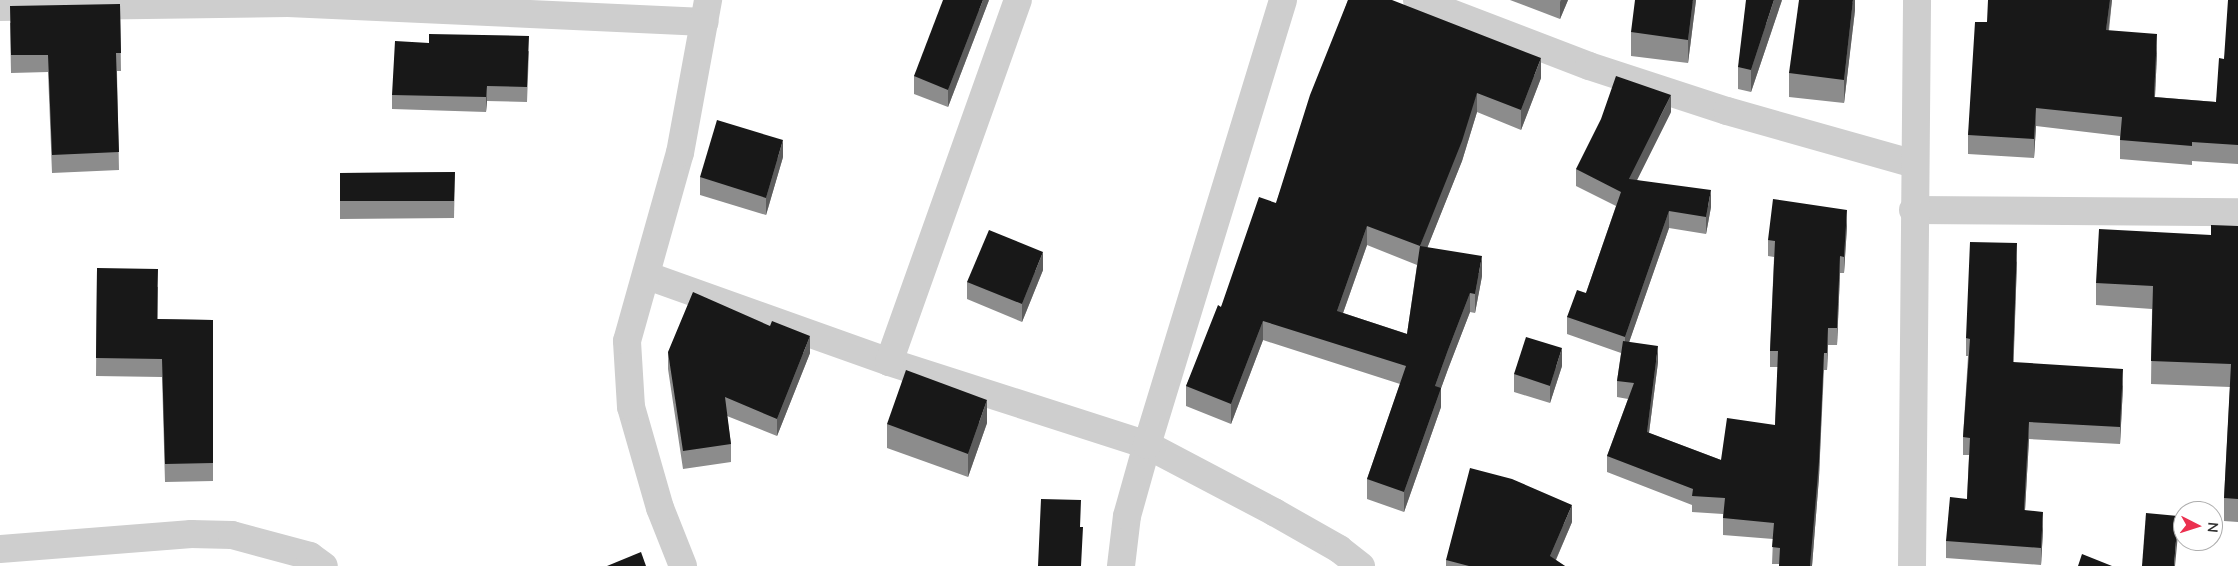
<!DOCTYPE html>
<html>
<head>
<meta charset="utf-8">
<style>
  body { margin:0 }
  #map { position:relative; width:2238px; height:566px; overflow:hidden; background:#fff; font-family:"Nunito Sans",sans-serif }
  div>[style] { position:absolute }
  [style*='--x'] { left:calc(var(--x)*1px); top:calc(var(--y)*1px); width:calc(var(--w)*1px); rotate:calc(var(--a)*1deg) }
  .minor>* { height:28px; margin:-14px; padding:0 14px; transform-origin:14px; border-radius:14px; background:#cecece }
  .wall>* { inset:0; background:#8c8c8c }
  .shaded-wall>* { inset:0; background:#5d5d5d }
  .building>* { inset:0; background:#181818 }
  span { translate:-50% -50%; white-space:nowrap; text-align:center; line-height:1.15; -webkit-text-stroke:5px #fff; paint-order:stroke }
  .north { position:absolute; left:2173px; top:501px; width:50px; height:50px; box-sizing:border-box; background:#fff; border:1px solid #adadad; border-radius:50%; rotate:95deg; font-size:14px; font-weight:700; line-height:20px; text-align:center; color:#313131 }
  .north::after { content:''; display:block; margin:auto; width:18px; height:22px; background:#eb304f; clip-path:polygon(50% 0,100% 100%,50% 72%,0 100%) }
</style>
</head>
<body>
<div id="map">
  <div class="minor">
    <i style="--x:1417;--y:0;--w:184;--a:21"></i>
    <i style="--x:1589;--y:66;--w:145;--a:18.1"></i>
    <i style="--x:1727;--y:111;--w:194;--a:15.8"></i>
    <i style="--x:0;--y:7;--w:288;--a:-0.8"></i>
    <i style="--x:288;--y:3;--w:417;--a:2.6"></i>
    <i style="--x:1913;--y:210;--w:325;--a:0.4"></i>
    <i style="--x:648;--y:276;--w:256;--a:19.6"></i>
    <i style="--x:889;--y:362;--w:271;--a:17.8"></i>
    <i style="--x:1147;--y:445;--w:144;--a:27.8"></i>
    <i style="--x:1274;--y:512;--w:75;--a:29.6"></i>
    <i style="--x:1339;--y:549;--w:28;--a:38"></i>
    <i style="--x:889;--y:362;--w:384;--a:-70.4"></i>
    <i style="--x:0;--y:549;--w:192;--a:-4.5"></i>
    <i style="--x:191;--y:534;--w:41;--a:1.4"></i>
    <i style="--x:232;--y:535;--w:81;--a:15.1"></i>
    <i style="--x:310;--y:556;--w:17;--a:36"></i>
    <i style="--x:683;--y:566;--w:62;--a:-111.6"></i>
    <i style="--x:660;--y:508;--w:105;--a:-106"></i>
    <i style="--x:631;--y:407;--w:66;--a:-93.5"></i>
    <i style="--x:627;--y:341;--w:195;--a:-74.3"></i>
    <i style="--x:680;--y:153;--w:156;--a:-79.6"></i>
    <i style="--x:1121;--y:566;--w:50;--a:-83.2"></i>
    <i style="--x:1127;--y:516;--w:74;--a:-74.3"></i>
    <i style="--x:1147;--y:445;--w:465;--a:-73"></i>
    <i style="--x:1912;--y:566;--w:566;--a:-89.49"></i>
  </div>
  <div class="wall">
    <i style="clip-path:polygon(989px 0,948px 107px,914px 94px,914px 76px)"></i>
    <i style="clip-path:polygon(evenodd,1348px 0,1541px 78px,1521px 130px,1477px 112px,1462px 161px,1427px 248px,1482px 276px,1475px 313px,1470px 312px,1448px 369px,1441px 388px,1441px 407px,1404px 512px,1367px 499px,1367px 479px,1400px 384px,1263px 340px,1231px 424px,1186px 406px,1186px 386px,1221px 307px,1276px 203px,1348px 0,1367px 245px,1417px 265px,1407px 334px,1343px 313px,1367px 245px)"></i>
    <i style="clip-path:polygon(1510px 0,1568px 0,1560px 19px)"></i>
    <i style="clip-path:polygon(1696px 0,1688px 63px,1631px 56px,1631px 32px)"></i>
    <i style="clip-path:polygon(1782px 0,1751px 92px,1738px 89px,1738px 67px)"></i>
    <i style="clip-path:polygon(1855px 0,1855px 10px,1844px 103px,1789px 97px,1789px 73px)"></i>
    <i style="clip-path:polygon(2112px 0,2109px 31px,2157px 53px,2155px 97px,2216px 102px,2224px 59px,2238px 0,2238px 164px,2192px 161px,2192px 165px,2120px 159px,2120px 136px,2036px 126px,2034px 158px,1968px 154px,1968px 135px,1987px 22px)"></i>
    <i style="clip-path:polygon(120px 4px,121px 71px,117px 71px,119px 170px,52px 173px,48px 72px,11px 73px,10px 23px)"></i>
    <i style="clip-path:polygon(529px 51px,527px 102px,487px 101px,486px 112px,392px 109px,392px 95px)"></i>
    <i style="clip-path:polygon(1671px 112px,1637px 180px,1711px 207px,1706px 234px,1669px 228px,1629px 342px,1658px 362px,1649px 433px,1721px 460px,1775px 425px,1778px 367px,1770px 367px,1770px 351px,1774px 257px,1768px 256px,1768px 240px,1847px 226px,1844px 273px,1840px 273px,1837px 345px,1828px 345px,1827px 370px,1824px 370px,1819px 477px,1812px 566px,1779px 566px,1779px 564px,1772px 564px,1773px 539px,1723px 535px,1723px 514px,1692px 512px,1692px 505px,1607px 472px,1607px 456px,1628px 399px,1617px 397px,1617px 381px,1621px 353px,1567px 334px,1567px 317px,1586px 293px,1616px 206px,1576px 186px,1576px 169px)"></i>
    <i style="clip-path:polygon(783px 157px,766px 215px,700px 195px,700px 177px)"></i>
    <i style="clip-path:polygon(455px 172px,454px 218px,340px 219px,340px 173px)"></i>
    <i style="clip-path:polygon(2238px 226px,2238px 522px,2224px 521px,2224px 498px,2230px 387px,2151px 384px,2152px 309px,2096px 305px,2096px 283px,2211px 235px)"></i>
    <i style="clip-path:polygon(2017px 261px,2013px 363px,2123px 386px,2120px 444px,2029px 439px,2025px 510px,2043px 530px,2041px 565px,1946px 558px,1946px 541px,1967px 499px,1969px 455px,1963px 455px,1963px 437px,1968px 356px,1966px 356px,1966px 338px)"></i>
    <i style="clip-path:polygon(97px 268px,158px 287px,158px 319px,213px 320px,213px 481px,165px 482px,162px 377px,96px 376px)"></i>
    <i style="clip-path:polygon(1043px 270px,1022px 322px,967px 299px,967px 282px)"></i>
    <i style="clip-path:polygon(668px 352px,810px 353px,777px 436px,727px 416px,731px 444px,731px 462px,683px 469px,668px 369px)"></i>
    <i style="clip-path:polygon(1562px 366px,1550px 403px,1514px 392px,1514px 374px)"></i>
    <i style="clip-path:polygon(987px 423px,968px 477px,887px 448px,887px 424px)"></i>
    <i style="clip-path:polygon(1572px 522px,1556px 560px,1565px 566px,1446px 566px,1446px 560px)"></i>
  </div>
  <div class="shaded-wall">
    <i style="clip-path:polygon(983px 0,989px 0,948px 107px,948px 90px)"></i>
    <i style="clip-path:polygon(1561px 0,1568px 0,1560px 19px,1560px 2px)"></i>
    <i style="clip-path:polygon(1693px 0,1696px 0,1688px 63px,1688px 40px)"></i>
    <i style="clip-path:polygon(1774px 0,1782px 0,1751px 92px,1751px 70px)"></i>
    <i style="clip-path:polygon(1853px 0,1855px 0,1855px 10px,1844px 103px,1844px 80px)"></i>
    <i style="clip-path:polygon(2110px 0,2112px 0,2106px 49px,2106px 30px)"></i>
    <i style="clip-path:polygon(2157px 34px,2157px 53px,2154px 116px,2154px 97px)"></i>
    <i style="clip-path:polygon(1541px 58px,1541px 78px,1521px 130px,1521px 110px)"></i>
    <i style="clip-path:polygon(487px 86px,487px 101px,486px 112px,486px 97px)"></i>
    <i style="clip-path:polygon(1477px 93px,1477px 112px,1462px 161px,1420px 266px,1420px 246px)"></i>
    <i style="clip-path:polygon(1671px 95px,1671px 112px,1629px 196px,1629px 179px)"></i>
    <i style="clip-path:polygon(2036px 108px,2036px 126px,2034px 158px,2034px 139px)"></i>
    <i style="clip-path:polygon(783px 140px,783px 157px,766px 215px,766px 198px)"></i>
    <i style="clip-path:polygon(1711px 190px,1711px 207px,1706px 234px,1706px 217px)"></i>
    <i style="clip-path:polygon(1847px 210px,1847px 226px,1844px 273px,1844px 257px)"></i>
    <i style="clip-path:polygon(1669px 211px,1669px 228px,1625px 354px,1625px 337px)"></i>
    <i style="clip-path:polygon(1367px 226px,1367px 245px,1337px 330px,1337px 311px)"></i>
    <i style="clip-path:polygon(2017px 243px,2017px 261px,2013px 380px,2013px 362px)"></i>
    <i style="clip-path:polygon(1043px 252px,1043px 270px,1022px 322px,1022px 304px)"></i>
    <i style="clip-path:polygon(1482px 256px,1482px 276px,1475px 313px,1475px 294px)"></i>
    <i style="clip-path:polygon(1840px 256px,1840px 273px,1837px 345px,1837px 328px)"></i>
    <i style="clip-path:polygon(1470px 293px,1470px 312px,1448px 369px,1435px 405px,1435px 386px,1448px 350px)"></i>
    <i style="clip-path:polygon(1263px 321px,1263px 340px,1231px 424px,1231px 404px)"></i>
    <i style="clip-path:polygon(1828px 328px,1828px 345px,1827px 370px,1827px 353px)"></i>
    <i style="clip-path:polygon(810px 336px,810px 353px,777px 436px,777px 419px)"></i>
    <i style="clip-path:polygon(1658px 346px,1658px 362px,1647px 448px,1647px 432px)"></i>
    <i style="clip-path:polygon(1562px 348px,1562px 366px,1550px 403px,1550px 386px)"></i>
    <i style="clip-path:polygon(1824px 353px,1819px 477px,1812px 566px,1810px 566px)"></i>
    <i style="clip-path:polygon(2123px 369px,2123px 386px,2120px 444px,2120px 427px)"></i>
    <i style="clip-path:polygon(1441px 388px,1441px 407px,1404px 512px,1404px 492px)"></i>
    <i style="clip-path:polygon(987px 400px,987px 423px,968px 477px,968px 454px)"></i>
    <i style="clip-path:polygon(2029px 422px,2029px 439px,2024px 528px,2024px 510px)"></i>
    <i style="clip-path:polygon(1572px 505px,1572px 522px,1553px 566px,1550px 556px)"></i>
    <i style="clip-path:polygon(2043px 512px,2043px 530px,2041px 565px,2041px 548px)"></i>
    <i style="clip-path:polygon(2178px 516px,2178px 534px,2175px 566px,2174px 566px)"></i>
  </div>
  <div class="building">
    <i style="clip-path:polygon(943px 0,983px 0,948px 90px,914px 76px)"></i>
    <i style="clip-path:polygon(evenodd,1348px 0,1392px 0,1541px 58px,1521px 110px,1477px 93px,1462px 141px,1420px 246px,1482px 256px,1475px 294px,1470px 293px,1448px 350px,1435px 386px,1441px 388px,1404px 492px,1367px 479px,1406px 366px,1263px 321px,1231px 404px,1186px 386px,1218px 305px,1221px 307px,1259px 197px,1276px 203px,1310px 95px,1348px 0,1367px 226px,1420px 246px,1407px 334px,1337px 311px,1367px 226px)"></i>
    <i style="clip-path:polygon(1635px 0,1693px 0,1688px 40px,1631px 32px)"></i>
    <i style="clip-path:polygon(1746px 0,1774px 0,1751px 70px,1738px 67px)"></i>
    <i style="clip-path:polygon(1799px 0,1853px 0,1844px 80px,1789px 73px)"></i>
    <i style="clip-path:polygon(1988px 0,2110px 0,2106px 30px,2157px 34px,2154px 97px,2216px 102px,2219px 58px,2224px 59px,2228px 0,2238px 0,2238px 145px,2192px 142px,2192px 146px,2120px 140px,2122px 117px,2036px 108px,2034px 139px,1968px 135px,1975px 22px,1987px 22px)"></i>
    <i style="clip-path:polygon(120px 4px,121px 53px,116px 53px,119px 152px,52px 155px,48px 55px,11px 55px,10px 6px)"></i>
    <i style="clip-path:polygon(429px 34px,529px 36px,527px 87px,487px 86px,486px 97px,392px 95px,395px 41px,429px 43px)"></i>
    <i style="clip-path:polygon(1616px 76px,1671px 95px,1629px 179px,1711px 190px,1706px 217px,1669px 211px,1625px 337px,1567px 317px,1577px 290px,1586px 293px,1621px 192px,1576px 169px,1601px 119px)"></i>
    <i style="clip-path:polygon(717px 120px,783px 140px,766px 198px,700px 177px)"></i>
    <i style="clip-path:polygon(455px 172px,454px 201px,340px 201px,340px 173px)"></i>
    <i style="clip-path:polygon(1773px 199px,1847px 210px,1844px 257px,1840px 256px,1837px 328px,1828px 328px,1827px 353px,1824px 353px,1819px 461px,1810px 566px,1779px 566px,1780px 548px,1772px 547px,1774px 523px,1723px 518px,1725px 498px,1692px 496px,1693px 489px,1607px 456px,1634px 383px,1617px 381px,1623px 341px,1658px 346px,1647px 432px,1721px 460px,1727px 418px,1775px 425px,1778px 351px,1770px 351px,1775px 241px,1768px 240px)"></i>
    <i style="clip-path:polygon(2211px 225px,2238px 226px,2238px 499px,2224px 498px,2231px 364px,2151px 361px,2153px 286px,2096px 283px,2099px 229px,2211px 235px)"></i>
    <i style="clip-path:polygon(989px 230px,1043px 252px,1022px 304px,967px 282px)"></i>
    <i style="clip-path:polygon(1970px 242px,2017px 243px,2013px 362px,2123px 369px,2120px 427px,2029px 422px,2024px 510px,2043px 512px,2041px 548px,1946px 541px,1950px 497px,1967px 499px,1970px 438px,1963px 437px,1970px 339px,1966px 338px)"></i>
    <i style="clip-path:polygon(97px 268px,158px 269px,157px 319px,213px 320px,213px 463px,165px 464px,162px 359px,96px 358px)"></i>
    <i style="clip-path:polygon(693px 292px,770px 326px,772px 321px,810px 336px,777px 419px,725px 397px,731px 444px,683px 451px,668px 352px)"></i>
    <i style="clip-path:polygon(1526px 337px,1562px 348px,1550px 386px,1514px 374px)"></i>
    <i style="clip-path:polygon(906px 370px,987px 400px,968px 454px,887px 424px)"></i>
    <i style="clip-path:polygon(1470px 468px,1512px 479px,1572px 505px,1550px 556px,1565px 566px,1469px 566px,1446px 560px)"></i>
    <i style="clip-path:polygon(1041px 499px,1081px 500px,1080px 527px,1083px 527px,1081px 566px,1038px 566px)"></i>
    <i style="clip-path:polygon(2146px 513px,2178px 516px,2174px 566px,2142px 566px)"></i>
    <i style="clip-path:polygon(641px 552px,646px 566px,607px 566px)"></i>
    <i style="clip-path:polygon(2082px 554px,2112px 566px,2078px 566px)"></i>
  </div>
  <div class="north">N</div>
</div>
</body>
</html>
